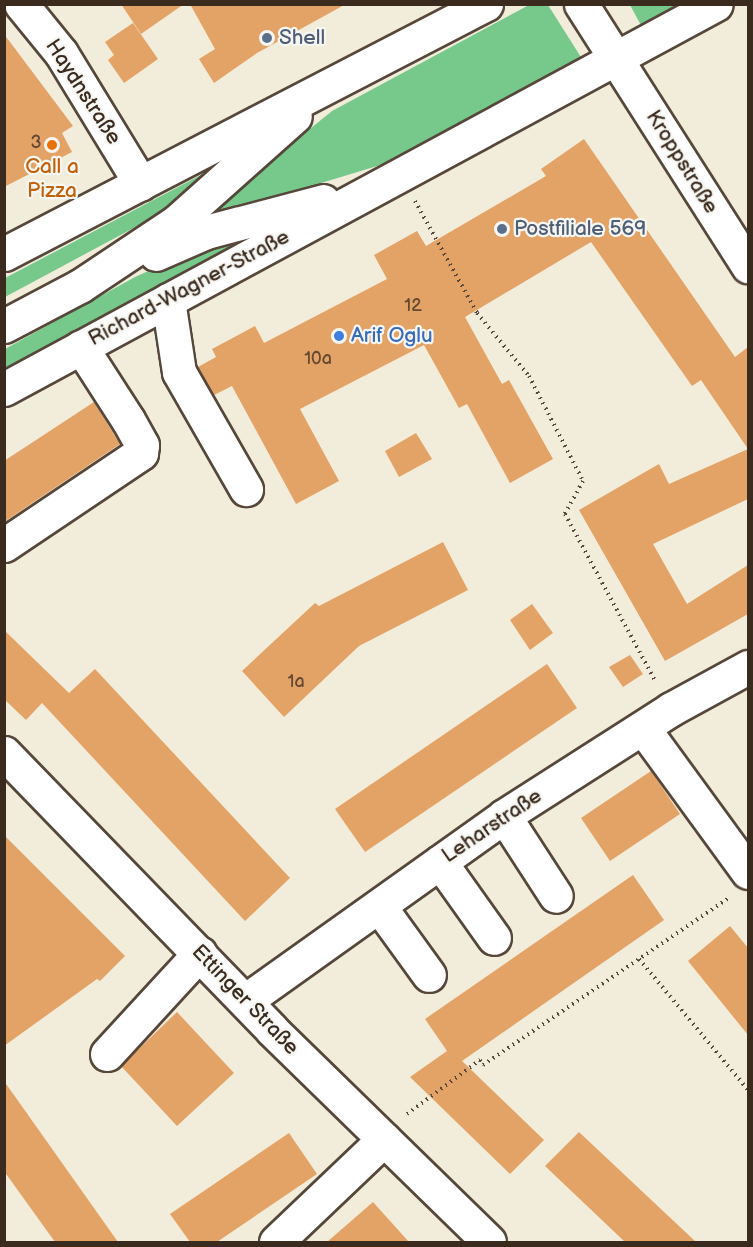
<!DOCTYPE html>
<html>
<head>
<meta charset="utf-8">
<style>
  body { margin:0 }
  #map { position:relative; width:753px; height:1247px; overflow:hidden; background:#f2ecda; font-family:"Balsamiq Sans",sans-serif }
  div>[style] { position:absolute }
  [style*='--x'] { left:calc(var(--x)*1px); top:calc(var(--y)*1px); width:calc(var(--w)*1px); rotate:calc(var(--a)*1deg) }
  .green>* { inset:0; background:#76c98b }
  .building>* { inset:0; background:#e4a366 }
  .path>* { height:4px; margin-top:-2px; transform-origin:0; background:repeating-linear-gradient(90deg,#56473a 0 1.5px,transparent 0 6px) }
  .roads { filter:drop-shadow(2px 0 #56473a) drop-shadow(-2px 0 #56473a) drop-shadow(0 2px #56473a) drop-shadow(0 -2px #56473a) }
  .minor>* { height:33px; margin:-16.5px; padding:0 16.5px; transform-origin:16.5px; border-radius:16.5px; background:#fff }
  .major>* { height:33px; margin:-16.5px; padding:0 16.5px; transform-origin:16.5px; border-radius:16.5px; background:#fff }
  .dots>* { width:16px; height:16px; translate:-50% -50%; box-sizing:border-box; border:3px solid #f6f6f2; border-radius:50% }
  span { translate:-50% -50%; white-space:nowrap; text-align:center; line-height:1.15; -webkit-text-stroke:4.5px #f6f6f2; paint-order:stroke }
  .number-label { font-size:18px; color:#654830 }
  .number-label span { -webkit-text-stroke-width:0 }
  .service-label { font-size:21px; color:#4e5e75 }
  .left { translate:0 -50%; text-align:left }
  .street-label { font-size:21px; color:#3b2a1e }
  .food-label { font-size:21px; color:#c56008 }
  .shop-label { font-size:21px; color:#366cbe }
  .frame { position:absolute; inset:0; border:6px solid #3b2a1e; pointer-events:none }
</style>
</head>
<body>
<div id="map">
  <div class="green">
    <i style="clip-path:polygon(529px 5px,548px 5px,584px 62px,387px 163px,213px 216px,210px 210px,332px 111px)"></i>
    <i style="clip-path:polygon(630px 5px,689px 5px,643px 29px)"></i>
    <i style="clip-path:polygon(218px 166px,223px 168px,156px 216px,5px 297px,5px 278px)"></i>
    <i style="clip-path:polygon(255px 236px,5px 373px,5px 349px,135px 277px,202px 247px)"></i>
  </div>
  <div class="building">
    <i style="clip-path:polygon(121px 4px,184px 4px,141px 34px)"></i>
    <i style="clip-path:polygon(190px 4px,346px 4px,257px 53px,214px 83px,199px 59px,215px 49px)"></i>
    <i style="clip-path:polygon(133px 23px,158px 59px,124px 83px,108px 60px,114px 55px,105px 42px)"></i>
    <i style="clip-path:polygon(4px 34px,73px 126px,62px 133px,72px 152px,4px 187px)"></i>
    <i style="clip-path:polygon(584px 139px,735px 357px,748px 347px,748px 499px,653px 544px,687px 604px,748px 565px,748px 614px,665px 661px,579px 510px,659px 464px,669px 484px,748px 449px,701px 380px,692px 386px,591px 242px,465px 317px,502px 384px,509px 380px,553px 459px,510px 483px,467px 404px,459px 408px,424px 345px,300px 409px,339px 481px,296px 504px,232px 386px,214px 395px,198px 367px,216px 357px,212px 349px,255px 326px,264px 343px,387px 279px,374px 255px,417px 231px,426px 246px,546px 176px,541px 169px)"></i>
    <i style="clip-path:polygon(94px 402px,120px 444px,4px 522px,4px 461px)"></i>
    <i style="clip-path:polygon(416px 433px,432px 459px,399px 477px,385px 451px)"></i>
    <i style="clip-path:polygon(443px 542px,468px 590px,359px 646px,284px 717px,242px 671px,315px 603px,319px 606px)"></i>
    <i style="clip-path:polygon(532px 604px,553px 633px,530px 650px,510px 620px)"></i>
    <i style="clip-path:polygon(4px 630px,69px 693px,95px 669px,290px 878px,245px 921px,42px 703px,26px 720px,4px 699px)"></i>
    <i style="clip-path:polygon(630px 655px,643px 674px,623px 687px,609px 667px)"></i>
    <i style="clip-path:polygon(547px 664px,577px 708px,365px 852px,335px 809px)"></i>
    <i style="clip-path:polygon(651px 771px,680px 814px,610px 861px,581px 818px)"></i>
    <i style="clip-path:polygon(4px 835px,125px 956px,100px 981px,97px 979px,4px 1046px)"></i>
    <i style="clip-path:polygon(633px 875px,664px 920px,462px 1061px,544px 1140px,510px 1174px,410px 1077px,447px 1051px,425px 1019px)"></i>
    <i style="clip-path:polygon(730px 926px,748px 948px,748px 1035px,688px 961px)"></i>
    <i style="clip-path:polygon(177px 1012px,234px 1073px,177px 1126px,121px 1066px)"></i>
    <i style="clip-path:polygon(4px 1081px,118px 1242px,55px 1242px,4px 1171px)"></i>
    <i style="clip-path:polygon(579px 1132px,696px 1242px,625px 1242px,545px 1166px)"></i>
    <i style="clip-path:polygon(289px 1133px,317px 1174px,217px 1242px,190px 1242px,170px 1214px)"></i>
    <i style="clip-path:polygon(373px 1202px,409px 1242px,327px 1242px)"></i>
  </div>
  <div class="path">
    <i style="--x:415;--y:201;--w:128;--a:61"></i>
    <i style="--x:477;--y:313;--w:82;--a:50.5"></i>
    <i style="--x:529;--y:376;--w:118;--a:62.8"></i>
    <i style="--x:583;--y:481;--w:38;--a:119"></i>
    <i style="--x:565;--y:514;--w:191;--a:61.6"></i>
    <i style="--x:639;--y:959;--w:170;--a:50.2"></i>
    <i style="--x:407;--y:1114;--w:91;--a:-36.5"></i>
    <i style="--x:480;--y:1060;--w:6;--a:59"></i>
    <i style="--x:483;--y:1065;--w:299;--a:-34.2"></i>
  </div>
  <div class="roads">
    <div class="minor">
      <i style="--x:21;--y:4;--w:63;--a:50.8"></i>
      <i style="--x:61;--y:53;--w:153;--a:58.6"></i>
      <i style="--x:581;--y:4;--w:311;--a:57.5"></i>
      <i style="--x:168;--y:300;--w:73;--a:81.3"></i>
      <i style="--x:179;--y:372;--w:135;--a:60.2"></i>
      <i style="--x:4;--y:545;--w:165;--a:-33.9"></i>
      <i style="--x:141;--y:453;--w:8;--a:-83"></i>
      <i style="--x:142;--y:445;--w:29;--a:-119"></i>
      <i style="--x:128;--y:420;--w:87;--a:-122.8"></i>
      <i style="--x:643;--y:728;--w:178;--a:53.9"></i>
      <i style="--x:504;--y:816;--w:95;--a:57"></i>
      <i style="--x:440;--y:862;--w:93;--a:54.6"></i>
      <i style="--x:379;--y:906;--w:85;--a:54.1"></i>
      <i style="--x:245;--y:1001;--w:318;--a:-35.5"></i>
      <i style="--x:504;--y:816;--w:198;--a:-32.6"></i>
      <i style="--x:671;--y:709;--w:88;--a:-28.6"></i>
      <i style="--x:107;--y:1054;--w:137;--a:-47.4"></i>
      <i style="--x:276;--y:1242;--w:149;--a:-43.6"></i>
    </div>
    <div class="major">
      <i style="--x:4;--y:254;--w:543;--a:-27.41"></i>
      <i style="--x:156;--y:254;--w:55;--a:-23.7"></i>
      <i style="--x:206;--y:232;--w:121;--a:-14.8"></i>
      <i style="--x:4;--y:326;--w:86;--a:-27.8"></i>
      <i style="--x:80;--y:286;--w:115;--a:-33.7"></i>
      <i style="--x:176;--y:222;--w:159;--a:-41.7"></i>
      <i style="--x:4;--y:389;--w:809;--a:-28.4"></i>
      <i style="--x:4;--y:753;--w:385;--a:45.9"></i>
      <i style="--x:272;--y:1030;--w:303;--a:44.3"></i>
    </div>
  </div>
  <div class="dots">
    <i style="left:267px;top:38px;background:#5c6f8a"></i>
    <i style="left:52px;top:145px;background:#e8710a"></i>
    <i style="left:502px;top:229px;background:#5c6f8a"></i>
    <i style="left:339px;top:336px;background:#3f7fe0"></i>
  </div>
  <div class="number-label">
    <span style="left:36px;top:143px">3</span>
    <span style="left:413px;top:306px">12</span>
    <span style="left:318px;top:359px">10a</span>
    <span style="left:296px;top:682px">1a</span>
  </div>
  <div class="service-label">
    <span class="left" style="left:279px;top:38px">Shell</span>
    <span class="left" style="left:514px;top:229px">Postfiliale 569</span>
  </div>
  <div class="street-label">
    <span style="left:83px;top:92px;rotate:57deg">Haydnstraße</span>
    <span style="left:682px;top:162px;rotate:58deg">Kroppstraße</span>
    <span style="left:189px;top:288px;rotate:-28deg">Richard-Wagner-Straße</span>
    <span style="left:492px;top:826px;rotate:-34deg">Leharstraße</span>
    <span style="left:245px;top:1000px;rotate:46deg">Ettinger Straße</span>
  </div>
  <div class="food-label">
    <span style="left:52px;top:179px">Call a<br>Pizza</span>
  </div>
  <div class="shop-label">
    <span class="left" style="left:351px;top:336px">Arif Oglu</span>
  </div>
  <div class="frame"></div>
</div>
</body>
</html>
